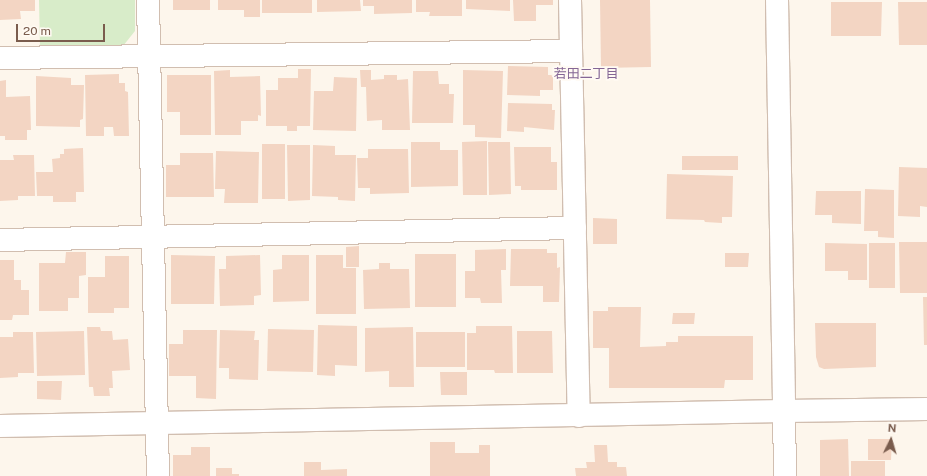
<!DOCTYPE html>
<html>
<head>
<meta charset="utf-8">
<style>
  body { margin:0 }
  #map { position:relative; width:927px; height:476px; overflow:hidden; background:#fdf6ec; font-family:"Public Sans","Noto Sans JP",sans-serif }
  div>[style] { position:absolute }
  [style*='--x'] { left:calc(var(--x)*1px); top:calc(var(--y)*1px); width:calc(var(--w)*1px); rotate:calc(var(--a)*1deg) }
  .green>* { inset:0; background:#d8ecc9 }
  .building>* { inset:0; background:#f3d5c3 }
  .roads { filter:drop-shadow(1px 0 #d1beb0) drop-shadow(-1px 0 #d1beb0) drop-shadow(0 1px #d1beb0) drop-shadow(0 -1px #d1beb0) }
  .minor>* { height:22px; margin:-11px; padding:0 11px; transform-origin:11px; border-radius:11px; background:#fff }
  span { translate:-50% -50%; white-space:nowrap; text-align:center; line-height:1.15; -webkit-text-stroke:3.5px #fffaf3; paint-order:stroke }
  .neighbourhood-label { font-size:13px; color:#846695 }
  .north { position:absolute; left:871px; top:420px; width:40px; height:40px; -webkit-text-stroke:3px #fffaf3; paint-order:stroke; rotate:5deg; font-size:11px; font-weight:700; line-height:16px; text-align:center; color:#7a5c4d }
  .north::after { content:''; display:block; margin:auto; width:14px; height:18px; background:#7a5c4d; clip-path:polygon(50% 0,100% 100%,50% 72%,0 100%) }
  .scale { position:absolute; left:16px; top:24px; width:89px; height:18px; box-sizing:border-box; border:2px solid #7a5c4d; border-top:0; padding-left:5px; font-size:12px; line-height:14px; white-space:nowrap; color:#7a5c4d; -webkit-text-stroke:3px #fffaf3; paint-order:stroke }
</style>
</head>
<body>
<div id="map">
  <div class="green">
    <i style="clip-path:polygon(39px 0,135px 0,135px 31px,123px 46px,40px 47px)"></i>
  </div>
  <div class="building">
    <i style="clip-path:polygon(0 0,35px 0,35px 11px,20px 11px,21px 19px,0 20px)"></i>
    <i style="clip-path:polygon(173px 0,210px 0,210px 10px,173px 10px)"></i>
    <i style="clip-path:polygon(218px 0,260px 0,260px 17px,244px 17px,244px 10px,218px 10px)"></i>
    <i style="clip-path:polygon(262px 0,312px 0,312px 13px,262px 13px)"></i>
    <i style="clip-path:polygon(317px 0,360px 0,361px 11px,317px 12px)"></i>
    <i style="clip-path:polygon(363px 0,412px 0,412px 13px,374px 14px,374px 6px,363px 6px)"></i>
    <i style="clip-path:polygon(416px 0,462px 0,462px 16px,429px 16px,430px 12px,416px 12px)"></i>
    <i style="clip-path:polygon(466px 0,510px 0,510px 11px,466px 9px)"></i>
    <i style="clip-path:polygon(513px 0,553px 0,553px 5px,536px 5px,536px 21px,514px 21px)"></i>
    <i style="clip-path:polygon(600px 0,650px 0,651px 67px,601px 68px)"></i>
    <i style="clip-path:polygon(831px 2px,882px 2px,881px 36px,831px 36px)"></i>
    <i style="clip-path:polygon(898px 2px,927px 2px,927px 45px,899px 45px)"></i>
    <i style="clip-path:polygon(508px 66px,548px 67px,548px 75px,553px 75px,553px 90px,540px 90px,540px 96px,507px 95px)"></i>
    <i style="clip-path:polygon(298px 69px,311px 69px,310px 126px,297px 126px,297px 131px,287px 131px,287px 126px,266px 126px,266px 90px,278px 90px,278px 78px,298px 78px)"></i>
    <i style="clip-path:polygon(230px 70px,230px 77px,260px 76px,261px 116px,258px 115px,258px 121px,241px 121px,241px 135px,215px 135px,214px 71px)"></i>
    <i style="clip-path:polygon(360px 70px,371px 70px,371px 80px,384px 79px,384px 75px,397px 75px,397px 80px,408px 79px,410px 130px,382px 130px,382px 120px,367px 121px,366px 87px,361px 87px)"></i>
    <i style="clip-path:polygon(463px 70px,503px 71px,501px 138px,475px 137px,475px 125px,463px 125px)"></i>
    <i style="clip-path:polygon(413px 71px,438px 71px,439px 84px,449px 84px,449px 94px,454px 94px,453px 123px,412px 123px)"></i>
    <i style="clip-path:polygon(119px 74px,119px 83px,125px 83px,125px 91px,128px 92px,129px 136px,114px 136px,113px 127px,104px 127px,104px 136px,86px 136px,85px 75px)"></i>
    <i style="clip-path:polygon(167px 75px,211px 75px,211px 135px,180px 135px,180px 112px,167px 112px)"></i>
    <i style="clip-path:polygon(36px 76px,71px 78px,71px 85px,84px 85px,83px 119px,80px 120px,80px 127px,36px 126px)"></i>
    <i style="clip-path:polygon(334px 77px,357px 78px,356px 131px,313px 130px,314px 91px,333px 91px)"></i>
    <i style="clip-path:polygon(6px 80px,6px 97px,30px 96px,31px 130px,27px 130px,27px 140px,5px 140px,5px 136px,0 136px,0 81px)"></i>
    <i style="clip-path:polygon(508px 103px,552px 104px,552px 110px,555px 110px,554px 130px,524px 127px,524px 132px,507px 131px)"></i>
    <i style="clip-path:polygon(487px 141px,487px 195px,463px 195px,462px 142px)"></i>
    <i style="clip-path:polygon(411px 142px,440px 142px,440px 150px,458px 150px,458px 186px,411px 187px)"></i>
    <i style="clip-path:polygon(488px 142px,510px 142px,511px 194px,489px 195px)"></i>
    <i style="clip-path:polygon(262px 144px,285px 144px,285px 199px,262px 199px)"></i>
    <i style="clip-path:polygon(287px 145px,310px 145px,310px 200px,288px 201px)"></i>
    <i style="clip-path:polygon(313px 145px,335px 146px,335px 155px,356px 155px,355px 201px,338px 200px,338px 197px,312px 196px)"></i>
    <i style="clip-path:polygon(514px 147px,551px 147px,551px 162px,557px 162px,557px 190px,521px 190px,521px 186px,515px 186px)"></i>
    <i style="clip-path:polygon(83px 148px,84px 192px,76px 192px,76px 202px,53px 202px,53px 196px,37px 196px,36px 172px,53px 172px,52px 159px,60px 158px,60px 154px,64px 154px,64px 149px)"></i>
    <i style="clip-path:polygon(368px 149px,408px 149px,409px 193px,370px 194px,370px 188px,358px 188px,357px 158px,368px 158px)"></i>
    <i style="clip-path:polygon(216px 151px,259px 152px,258px 203px,224px 203px,225px 189px,215px 189px)"></i>
    <i style="clip-path:polygon(180px 153px,213px 153px,214px 197px,166px 197px,166px 165px,180px 165px)"></i>
    <i style="clip-path:polygon(13px 155px,34px 155px,35px 196px,18px 196px,18px 200px,0 201px,0 160px,14px 160px)"></i>
    <i style="clip-path:polygon(682px 156px,738px 156px,738px 170px,682px 170px)"></i>
    <i style="clip-path:polygon(899px 167px,927px 168px,927px 207px,920px 206px,920px 217px,898px 216px)"></i>
    <i style="clip-path:polygon(667px 174px,733px 176px,732px 217px,722px 217px,722px 223px,705px 222px,704px 220px,666px 219px)"></i>
    <i style="clip-path:polygon(865px 189px,894px 190px,894px 238px,878px 237px,878px 231px,864px 231px)"></i>
    <i style="clip-path:polygon(816px 191px,861px 191px,861px 224px,832px 223px,832px 215px,815px 215px)"></i>
    <i style="clip-path:polygon(593px 218px,617px 219px,617px 244px,593px 244px)"></i>
    <i style="clip-path:polygon(899px 242px,927px 242px,927px 293px,900px 293px)"></i>
    <i style="clip-path:polygon(825px 243px,867px 244px,867px 280px,848px 280px,848px 271px,825px 271px)"></i>
    <i style="clip-path:polygon(869px 243px,895px 243px,895px 288px,869px 288px)"></i>
    <i style="clip-path:polygon(359px 246px,359px 267px,346px 267px,346px 247px)"></i>
    <i style="clip-path:polygon(506px 249px,506px 270px,501px 270px,502px 303px,481px 303px,480px 298px,465px 298px,465px 271px,475px 271px,475px 250px)"></i>
    <i style="clip-path:polygon(511px 249px,547px 249px,547px 253px,557px 253px,557px 268px,560px 267px,559px 302px,543px 302px,543px 286px,510px 286px)"></i>
    <i style="clip-path:polygon(66px 252px,86px 252px,86px 275px,79px 276px,79px 298px,68px 298px,68px 311px,39px 311px,39px 263px,65px 263px)"></i>
    <i style="clip-path:polygon(725px 253px,749px 253px,748px 267px,725px 267px)"></i>
    <i style="clip-path:polygon(415px 254px,456px 254px,456px 307px,415px 307px)"></i>
    <i style="clip-path:polygon(171px 255px,215px 256px,214px 304px,171px 304px)"></i>
    <i style="clip-path:polygon(260px 255px,261px 295px,254px 296px,254px 305px,220px 306px,219px 269px,226px 269px,226px 256px)"></i>
    <i style="clip-path:polygon(282px 255px,309px 255px,309px 301px,273px 302px,273px 270px,282px 269px)"></i>
    <i style="clip-path:polygon(316px 255px,343px 255px,343px 268px,356px 268px,356px 314px,316px 314px)"></i>
    <i style="clip-path:polygon(105px 256px,129px 256px,129px 308px,114px 308px,114px 313px,88px 313px,88px 277px,105px 277px)"></i>
    <i style="clip-path:polygon(0 260px,14px 260px,14px 280px,21px 280px,21px 290px,29px 290px,29px 315px,13px 315px,12px 320px,0 320px)"></i>
    <i style="clip-path:polygon(379px 263px,390px 263px,390px 269px,409px 269px,410px 308px,364px 309px,363px 270px,379px 269px)"></i>
    <i style="clip-path:polygon(923px 297px,927px 297px,927px 345px,924px 345px)"></i>
    <i style="clip-path:polygon(608px 307px,641px 307px,640px 347px,666px 346px,666px 342px,678px 342px,678px 336px,753px 336px,753px 380px,725px 380px,724px 388px,609px 388px,609px 348px,593px 348px,593px 311px,608px 311px)"></i>
    <i style="clip-path:polygon(673px 313px,695px 313px,694px 324px,672px 324px)"></i>
    <i style="clip-path:polygon(815px 323px,876px 323px,876px 367px,824px 369px,819px 367px,816px 357px)"></i>
    <i style="clip-path:polygon(318px 325px,357px 326px,357px 366px,335px 365px,335px 376px,317px 375px)"></i>
    <i style="clip-path:polygon(476px 326px,512px 326px,513px 373px,495px 373px,494px 370px,467px 370px,467px 333px,476px 333px)"></i>
    <i style="clip-path:polygon(87px 327px,100px 327px,101px 331px,112px 331px,113px 340px,128px 339px,130px 370px,112px 371px,113px 388px,109px 388px,110px 396px,94px 396px,93px 387px,89px 387px)"></i>
    <i style="clip-path:polygon(413px 327px,414px 387px,389px 387px,389px 371px,365px 372px,365px 328px)"></i>
    <i style="clip-path:polygon(268px 329px,314px 330px,313px 372px,267px 371px)"></i>
    <i style="clip-path:polygon(183px 330px,217px 330px,216px 399px,196px 398px,196px 376px,169px 376px,169px 344px,183px 344px)"></i>
    <i style="clip-path:polygon(220px 330px,255px 331px,254px 340px,259px 340px,258px 380px,229px 379px,229px 368px,219px 368px)"></i>
    <i style="clip-path:polygon(84px 331px,85px 375px,37px 376px,36px 332px)"></i>
    <i style="clip-path:polygon(517px 331px,552px 331px,553px 373px,517px 373px)"></i>
    <i style="clip-path:polygon(13px 332px,33px 332px,34px 373px,18px 373px,18px 377px,0 378px,0 337px,13px 337px)"></i>
    <i style="clip-path:polygon(416px 332px,465px 332px,465px 367px,416px 367px)"></i>
    <i style="clip-path:polygon(440px 372px,467px 372px,467px 395px,441px 395px)"></i>
    <i style="clip-path:polygon(37px 381px,62px 381px,61px 400px,37px 399px)"></i>
    <i style="clip-path:polygon(848px 439px,849px 476px,820px 476px,820px 440px)"></i>
    <i style="clip-path:polygon(868px 439px,892px 439px,891px 460px,868px 460px)"></i>
    <i style="clip-path:polygon(430px 442px,455px 442px,455px 453px,479px 453px,479px 445px,490px 445px,490px 476px,430px 476px)"></i>
    <i style="clip-path:polygon(594px 445px,607px 445px,608px 462px,617px 462px,617px 467px,626px 467px,627px 476px,576px 476px,575px 468px,587px 468px,586px 462px,595px 462px)"></i>
    <i style="clip-path:polygon(191px 447px,210px 447px,210px 476px,173px 476px,173px 455px,191px 455px)"></i>
    <i style="clip-path:polygon(851px 461px,885px 461px,885px 476px,851px 476px)"></i>
    <i style="clip-path:polygon(304px 462px,321px 462px,321px 470px,347px 469px,347px 476px,304px 476px)"></i>
    <i style="clip-path:polygon(216px 468px,232px 468px,232px 474px,239px 474px,239px 476px,216px 476px)"></i>
  </div>
  <div class="roads">
    <div class="minor">
      <i style="--x:148;--y:0;--w:476;--a:88.8"></i>
      <i style="--x:570;--y:0;--w:416;--a:88.8"></i>
      <i style="--x:777;--y:0;--w:411;--a:89"></i>
      <i style="--x:784;--y:411;--w:143;--a:-0.8"></i>
      <i style="--x:0;--y:58;--w:571;--a:-0.7"></i>
      <i style="--x:0;--y:240;--w:575;--a:-1.2"></i>
      <i style="--x:0;--y:426;--w:784;--a:-1.1"></i>
      <i style="--x:784;--y:411;--w:65;--a:89.1"></i>
    </div>
  </div>
  <div class="neighbourhood-label">
    <span style="left:586px;top:74px">若田二丁目</span>
  </div>
  <div class="north">N</div>
  <div class="scale">20 m</div>
</div>
</body>
</html>
